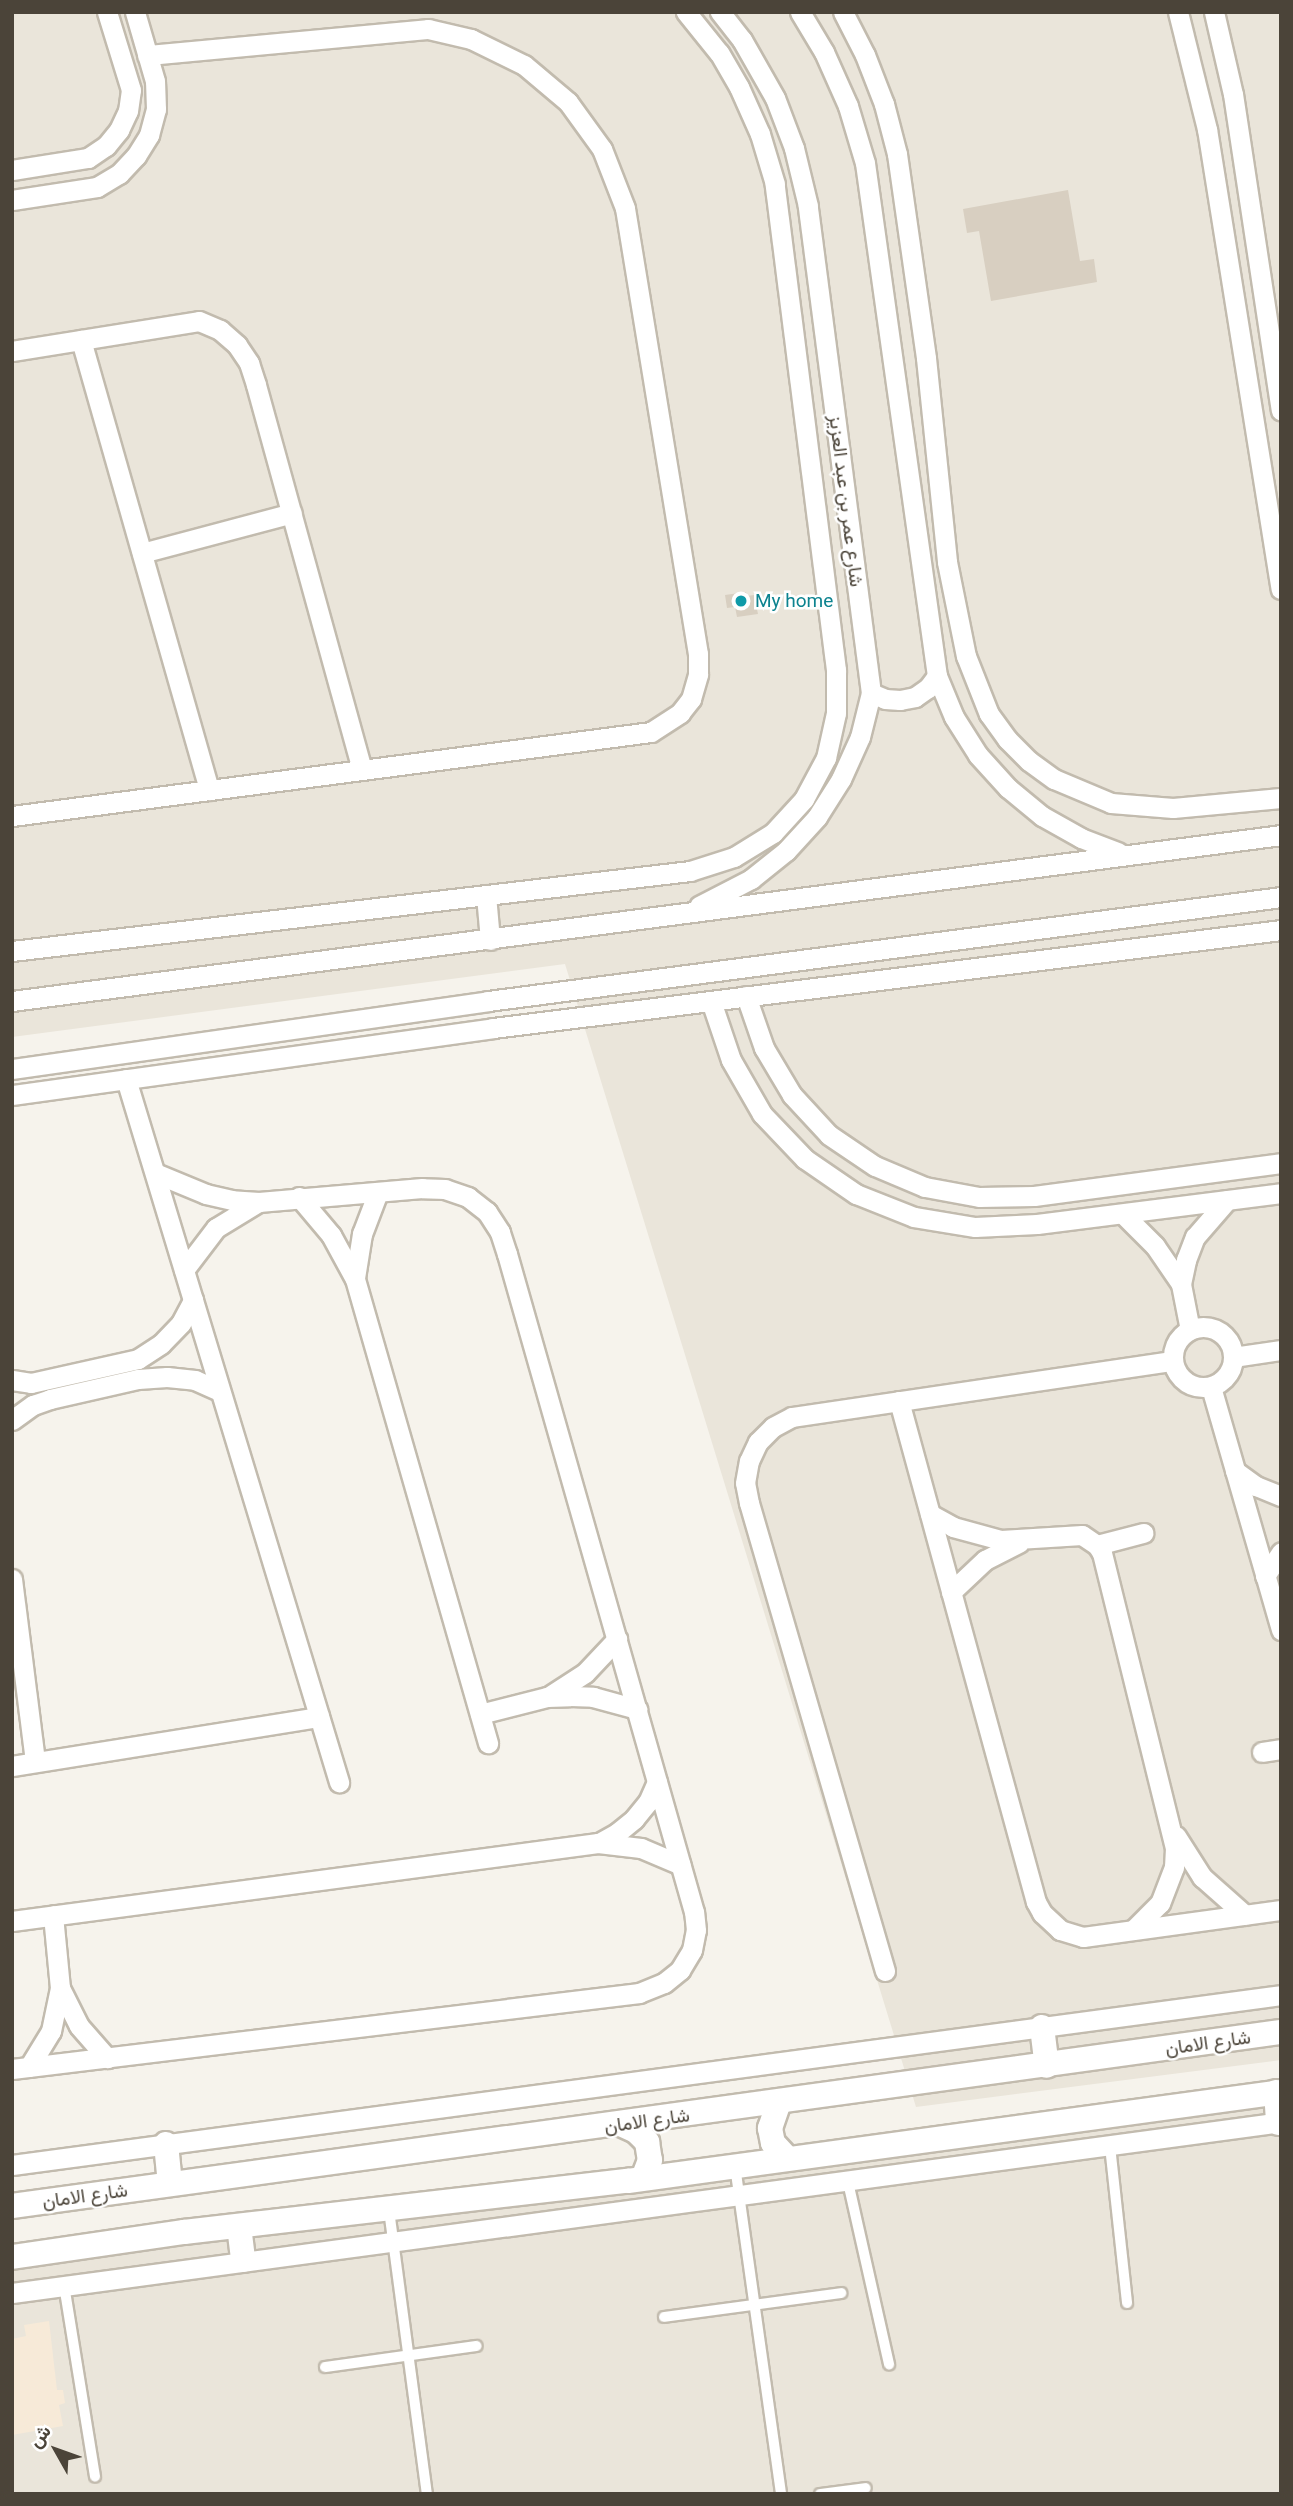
<!DOCTYPE html>
<html>
<head>
<meta charset="utf-8">
<style>
  body { margin:0 }
  #map { position:relative; width:1293px; height:2506px; overflow:hidden; background:#f6f3ec; font-family:Roboto,Vazirmatn,sans-serif }
  div>[style] { position:absolute }
  [style*='--x'] { left:calc(var(--x)*1px); top:calc(var(--y)*1px); width:calc(var(--w)*1px); rotate:calc(var(--a)*1deg) }
  .residential>* { inset:0; background:#eae5da }
  .commercial>* { inset:0; background:#f7ead8 }
  .building>* { inset:0; background:#d8cfc1 }
  .roads { filter:drop-shadow(2px 0 #c2bbae) drop-shadow(-2px 0 #c2bbae) drop-shadow(0 2px #c2bbae) drop-shadow(0 -2px #c2bbae) }
  .service>* { height:10px; margin:-5px; padding:0 5px; transform-origin:5px; border-radius:5px; background:#fff }
  .minor>* { height:19px; margin:-9.5px; padding:0 9.5px; transform-origin:9.5px; border-radius:9.5px; background:#fff }
  .minor>.ring { margin:-9.5px; padding:0; box-sizing:content-box; background:none; border:19px solid #fff; border-radius:50% }
  .tertiary>* { height:24px; margin:-12px; padding:0 12px; transform-origin:12px; border-radius:12px; background:#fff }
  .dots>* { width:19px; height:19px; translate:-50% -50%; box-sizing:border-box; border:4px solid #fff; border-radius:50% }
  span { translate:-50% -50%; white-space:nowrap; text-align:center; line-height:1.15; -webkit-text-stroke:5px #fff; paint-order:stroke }
  .street-label { font-size:19px; color:#4b4439 }
  .culture-label { font-size:19px; color:#0d838f }
  .left { translate:0 -50%; text-align:left }
  .frame { position:absolute; inset:0; border:14px solid #4b4439; pointer-events:none }
  .north { position:absolute; left:21px; top:2415px; width:70px; height:70px; -webkit-text-stroke:5px #fff; paint-order:stroke; rotate:310deg; font-size:19px; font-weight:700; line-height:28px; text-align:center; color:#4b4439 }
  .north::after { content:''; display:block; margin:auto; width:24px; height:32px; background:#4b4439; clip-path:polygon(50% 0,100% 100%,50% 72%,0 100%) }
</style>
</head>
<body>
<div id="map">
  <div class="residential">
    <i style="clip-path:polygon(12px 12px,1281px 12px,1281px 2060px,916px 2107px,565px 964px,12px 1037px)"></i>
    <i style="clip-path:polygon(1281px 2078px,1281px 2494px,12px 2494px,12px 2250px)"></i>
  </div>
  <div class="commercial">
    <i style="clip-path:polygon(49px 2321px,57px 2390px,63px 2390px,65px 2403px,59px 2405px,63px 2426px,12px 2435px,12px 2339px,26px 2336px,24px 2325px)"></i>
  </div>
  <div class="building">
    <i style="clip-path:polygon(1068px 190px,1080px 261px,1094px 259px,1097px 282px,991px 301px,979px 231px,967px 233px,963px 209px)"></i>
    <i style="clip-path:polygon(746px 592px,747px 596px,754px 595px,758px 614px,737px 617px,735px 607px,727px 608px,725px 595px)"></i>
  </div>
  <div class="roads">
    <div class="service">
      <i style="--x:1110;--y:2146;--w:158;--a:83.8"></i>
      <i style="--x:735;--y:2166;--w:331;--a:82"></i>
      <i style="--x:848;--y:2182;--w:187;--a:77.3"></i>
      <i style="--x:389;--y:2210;--w:287;--a:82.4"></i>
      <i style="--x:64;--y:2285;--w:194;--a:80.8"></i>
      <i style="--x:664;--y:2317;--w:179;--a:-7.7"></i>
      <i style="--x:325;--y:2367;--w:153;--a:-7.9"></i>
      <i style="--x:820;--y:2494;--w:46;--a:-7.4"></i>
    </div>
    <div class="minor">
      <i style="--x:800;--y:12;--w:47;--a:59"></i>
      <i style="--x:824;--y:52;--w:59;--a:66"></i>
      <i style="--x:848;--y:106;--w:59;--a:73.4"></i>
      <i style="--x:865;--y:163;--w:518;--a:82.01"></i>
      <i style="--x:937;--y:676;--w:44;--a:67.5"></i>
      <i style="--x:954;--y:717;--w:45;--a:57.7"></i>
      <i style="--x:978;--y:755;--w:45;--a:47.7"></i>
      <i style="--x:1008;--y:788;--w:44;--a:39.5"></i>
      <i style="--x:1042;--y:816;--w:45;--a:29.4"></i>
      <i style="--x:1081;--y:838;--w:40;--a:21"></i>
      <i style="--x:843;--y:12;--w:48;--a:62.9"></i>
      <i style="--x:865;--y:55;--w:53;--a:68.8"></i>
      <i style="--x:884;--y:104;--w:52;--a:75.4"></i>
      <i style="--x:897;--y:154;--w:206;--a:81.9"></i>
      <i style="--x:926;--y:358;--w:205;--a:84.1"></i>
      <i style="--x:947;--y:562;--w:96;--a:78.6"></i>
      <i style="--x:966;--y:656;--w:62;--a:68.4"></i>
      <i style="--x:989;--y:714;--w:31;--a:54"></i>
      <i style="--x:1007;--y:739;--w:31;--a:45"></i>
      <i style="--x:1029;--y:761;--w:31;--a:36"></i>
      <i style="--x:1054;--y:779;--w:62;--a:22.8"></i>
      <i style="--x:1111;--y:803;--w:62;--a:4.6"></i>
      <i style="--x:1173;--y:808;--w:108;--a:-5.3"></i>
      <i style="--x:1178;--y:12;--w:121;--a:76.1"></i>
      <i style="--x:1207;--y:129;--w:466;--a:80.9"></i>
      <i style="--x:1214;--y:12;--w:84;--a:77"></i>
      <i style="--x:1233;--y:94;--w:320;--a:81.4"></i>
      <i style="--x:12;--y:170;--w:77;--a:-9"></i>
      <i style="--x:88;--y:158;--w:22;--a:-34"></i>
      <i style="--x:106;--y:146;--w:21;--a:-51"></i>
      <i style="--x:119;--y:130;--w:21;--a:-65"></i>
      <i style="--x:128;--y:111;--w:21;--a:-82"></i>
      <i style="--x:131;--y:90;--w:82;--a:-107.1"></i>
      <i style="--x:12;--y:200;--w:86;--a:-8.7"></i>
      <i style="--x:97;--y:187;--w:26;--a:-31"></i>
      <i style="--x:119;--y:174;--w:25;--a:-47"></i>
      <i style="--x:136;--y:156;--w:25;--a:-58"></i>
      <i style="--x:149;--y:135;--w:27;--a:-75"></i>
      <i style="--x:156;--y:109;--w:28;--a:-92"></i>
      <i style="--x:155;--y:81;--w:72;--a:-106.2"></i>
      <i style="--x:81;--y:340;--w:468;--a:74.1"></i>
      <i style="--x:12;--y:351;--w:189;--a:-9.1"></i>
      <i style="--x:199;--y:321;--w:23;--a:23"></i>
      <i style="--x:220;--y:330;--w:23;--a:41"></i>
      <i style="--x:237;--y:345;--w:22;--a:56"></i>
      <i style="--x:249;--y:363;--w:23;--a:72"></i>
      <i style="--x:256;--y:385;--w:399;--a:74.6"></i>
      <i style="--x:142;--y:553;--w:155;--a:-14.9"></i>
      <i style="--x:871;--y:693;--w:15;--a:23"></i>
      <i style="--x:885;--y:699;--w:15;--a:4"></i>
      <i style="--x:900;--y:700;--w:15;--a:-11"></i>
      <i style="--x:915;--y:697;--w:16;--a:-35"></i>
      <i style="--x:928;--y:688;--w:15;--a:-53"></i>
      <i style="--x:12;--y:816;--w:644;--a:-7.49"></i>
      <i style="--x:651;--y:732;--w:35;--a:-33"></i>
      <i style="--x:680;--y:713;--w:18;--a:-52"></i>
      <i style="--x:691;--y:699;--w:26;--a:-74"></i>
      <i style="--x:698;--y:674;--w:20;--a:-90"></i>
      <i style="--x:698;--y:654;--w:452;--a:-99.3"></i>
      <i style="--x:625;--y:208;--w:63;--a:-111.3"></i>
      <i style="--x:602;--y:149;--w:58;--a:-125.9"></i>
      <i style="--x:568;--y:102;--w:57;--a:-139.9"></i>
      <i style="--x:524;--y:65;--w:59;--a:-153.9"></i>
      <i style="--x:471;--y:39;--w:44;--a:-166.9"></i>
      <i style="--x:428;--y:29;--w:282;--a:174.7"></i>
      <i style="--x:486;--y:895;--w:45;--a:84.9"></i>
      <i style="--x:699;--y:906;--w:59;--a:-27.4"></i>
      <i style="--x:751;--y:879;--w:45;--a:-38.7"></i>
      <i style="--x:786;--y:851;--w:46;--a:-47.6"></i>
      <i style="--x:817;--y:817;--w:45;--a:-57.7"></i>
      <i style="--x:841;--y:779;--w:46;--a:-65.7"></i>
      <i style="--x:860;--y:737;--w:45;--a:-76"></i>
      <i style="--x:871;--y:693;--w:491;--a:-97.4"></i>
      <i style="--x:808;--y:206;--w:60;--a:-103.6"></i>
      <i style="--x:794;--y:148;--w:53;--a:-110.8"></i>
      <i style="--x:775;--y:98;--w:67;--a:-119.6"></i>
      <i style="--x:742;--y:40;--w:36;--a:-128"></i>
      <i style="--x:12;--y:951;--w:683;--a:-6.73"></i>
      <i style="--x:690;--y:871;--w:46;--a:-17.7"></i>
      <i style="--x:734;--y:857;--w:46;--a:-31.6"></i>
      <i style="--x:773;--y:833;--w:46;--a:-47.6"></i>
      <i style="--x:804;--y:799;--w:47;--a:-61.8"></i>
      <i style="--x:826;--y:758;--w:46;--a:-77.5"></i>
      <i style="--x:836;--y:713;--w:43;--a:-90"></i>
      <i style="--x:836;--y:670;--w:490;--a:-97.2"></i>
      <i style="--x:775;--y:184;--w:52;--a:-106.7"></i>
      <i style="--x:760;--y:134;--w:51;--a:-114.1"></i>
      <i style="--x:739;--y:87;--w:39;--a:-120"></i>
      <i style="--x:719;--y:53;--w:53;--a:-128.8"></i>
      <i style="--x:746;--y:996;--w:55;--a:70.9"></i>
      <i style="--x:764;--y:1048;--w:55;--a:59.2"></i>
      <i style="--x:792;--y:1095;--w:54;--a:47.2"></i>
      <i style="--x:829;--y:1135;--w:55;--a:34"></i>
      <i style="--x:875;--y:1166;--w:54;--a:22.8"></i>
      <i style="--x:925;--y:1187;--w:55;--a:10.5"></i>
      <i style="--x:979;--y:1197;--w:55;--a:-1"></i>
      <i style="--x:1034;--y:1196;--w:249;--a:-7.6"></i>
      <i style="--x:12;--y:1001;--w:1280;--a:-7.45"></i>
      <i style="--x:711;--y:1001;--w:62;--a:71.3"></i>
      <i style="--x:731;--y:1060;--w:62;--a:60.1"></i>
      <i style="--x:762;--y:1114;--w:62;--a:46.3"></i>
      <i style="--x:805;--y:1159;--w:62;--a:34.5"></i>
      <i style="--x:856;--y:1194;--w:62;--a:21.6"></i>
      <i style="--x:914;--y:1217;--w:62;--a:9.3"></i>
      <i style="--x:975;--y:1227;--w:62;--a:-2.8"></i>
      <i style="--x:1037;--y:1224;--w:246;--a:-7.2"></i>
      <i style="--x:12;--y:1069;--w:481;--a:-8.1"></i>
      <i style="--x:488;--y:1001;--w:800;--a:-7.47"></i>
      <i style="--x:126;--y:1079;--w:735;--a:73.14"></i>
      <i style="--x:12;--y:1095;--w:486;--a:-7.9"></i>
      <i style="--x:493;--y:1028;--w:794;--a:-7.09"></i>
      <i style="--x:299;--y:1197;--w:50;--a:49.9"></i>
      <i style="--x:331;--y:1235;--w:50;--a:61.4"></i>
      <i style="--x:355;--y:1279;--w:483;--a:74"></i>
      <i style="--x:1123;--y:1214;--w:45;--a:45"></i>
      <i style="--x:1155;--y:1246;--w:46;--a:55.6"></i>
      <i style="--x:184;--y:1270;--w:53;--a:-52.7"></i>
      <i style="--x:216;--y:1228;--w:48;--a:-31.4"></i>
      <i style="--x:355;--y:1278;--w:45;--a:-81"></i>
      <i style="--x:362;--y:1234;--w:45;--a:-69.1"></i>
      <i class="ring" style="left:1173px;top:1327px;width:41px;height:41px"></i>
      <i style="--x:1190;--y:1330;--w:47;--a:-101.1"></i>
      <i style="--x:1181;--y:1284;--w:25;--a:-78"></i>
      <i style="--x:1186;--y:1260;--w:25;--a:-69"></i>
      <i style="--x:1195;--y:1237;--w:49;--a:-49.1"></i>
      <i style="--x:1233;--y:1357;--w:49;--a:-8.3"></i>
      <i style="--x:12;--y:1380;--w:19;--a:9"></i>
      <i style="--x:31;--y:1383;--w:110;--a:-12.6"></i>
      <i style="--x:138;--y:1359;--w:27;--a:-33"></i>
      <i style="--x:161;--y:1344;--w:29;--a:-46"></i>
      <i style="--x:181;--y:1323;--w:26;--a:-62"></i>
      <i style="--x:1211;--y:1387;--w:253;--a:73.9"></i>
      <i style="--x:899;--y:1401;--w:519;--a:74.71"></i>
      <i style="--x:1036;--y:1902;--w:13;--a:61"></i>
      <i style="--x:1042;--y:1913;--w:25;--a:43"></i>
      <i style="--x:1060;--y:1930;--w:24;--a:17"></i>
      <i style="--x:1083;--y:1937;--w:200;--a:-7.8"></i>
      <i style="--x:12;--y:1420;--w:26;--a:-36"></i>
      <i style="--x:33;--y:1405;--w:18;--a:-19"></i>
      <i style="--x:50;--y:1399;--w:90;--a:-12.8"></i>
      <i style="--x:138;--y:1379;--w:29;--a:-4"></i>
      <i style="--x:167;--y:1377;--w:28;--a:6"></i>
      <i style="--x:195;--y:1380;--w:27;--a:24"></i>
      <i style="--x:1235;--y:1471;--w:26;--a:36"></i>
      <i style="--x:1256;--y:1486;--w:27;--a:22"></i>
      <i style="--x:930;--y:1514;--w:26;--a:29"></i>
      <i style="--x:953;--y:1527;--w:50;--a:15.2"></i>
      <i style="--x:1001;--y:1540;--w:81;--a:-3.5"></i>
      <i style="--x:1082;--y:1535;--w:18;--a:34"></i>
      <i style="--x:1097;--y:1545;--w:9;--a:58"></i>
      <i style="--x:1102;--y:1553;--w:304;--a:76.1"></i>
      <i style="--x:1175;--y:1848;--w:19;--a:93"></i>
      <i style="--x:1174;--y:1867;--w:39;--a:111"></i>
      <i style="--x:1160;--y:1903;--w:38;--a:135"></i>
      <i style="--x:1097;--y:1545;--w:48;--a:-14.6"></i>
      <i style="--x:1265;--y:1576;--w:29;--a:-56"></i>
      <i style="--x:12;--y:1579;--w:184;--a:82.8"></i>
      <i style="--x:951;--y:1592;--w:47;--a:-43.3"></i>
      <i style="--x:985;--y:1560;--w:38;--a:-27"></i>
      <i style="--x:551;--y:1695;--w:40;--a:-32.9"></i>
      <i style="--x:585;--y:1673;--w:47;--a:-46.7"></i>
      <i style="--x:480;--y:1714;--w:69;--a:-14.2"></i>
      <i style="--x:547;--y:1697;--w:23;--a:-2"></i>
      <i style="--x:570;--y:1696;--w:23;--a:2"></i>
      <i style="--x:593;--y:1697;--w:46;--a:15.3"></i>
      <i style="--x:1262;--y:1752;--w:19;--a:-9"></i>
      <i style="--x:12;--y:1766;--w:311;--a:-9.1"></i>
      <i style="--x:1176;--y:1836;--w:49;--a:57.6"></i>
      <i style="--x:1202;--y:1877;--w:57;--a:41.5"></i>
      <i style="--x:599;--y:1843;--w:21;--a:-29"></i>
      <i style="--x:617;--y:1833;--w:22;--a:-39"></i>
      <i style="--x:634;--y:1819;--w:22;--a:-51"></i>
      <i style="--x:648;--y:1802;--w:22;--a:-66"></i>
      <i style="--x:12;--y:1921;--w:591;--a:-7.58"></i>
      <i style="--x:598;--y:1843;--w:43;--a:6.6"></i>
      <i style="--x:641;--y:1848;--w:43;--a:23"></i>
      <i style="--x:885;--y:1971;--w:487;--a:-106.2"></i>
      <i style="--x:749;--y:1503;--w:20;--a:-101"></i>
      <i style="--x:745;--y:1483;--w:22;--a:-80"></i>
      <i style="--x:749;--y:1461;--w:21;--a:-65"></i>
      <i style="--x:758;--y:1442;--w:21;--a:-45"></i>
      <i style="--x:773;--y:1427;--w:21;--a:-28"></i>
      <i style="--x:792;--y:1417;--w:385;--a:-8.4"></i>
      <i style="--x:60;--y:1988;--w:42;--a:63.4"></i>
      <i style="--x:79;--y:2026;--w:43;--a:48.8"></i>
      <i style="--x:29;--y:2067;--w:42;--a:-58.6"></i>
      <i style="--x:51;--y:2031;--w:44;--a:-78.2"></i>
      <i style="--x:60;--y:1988;--w:73;--a:-95.5"></i>
      <i style="--x:12;--y:2069;--w:632;--a:-6.91"></i>
      <i style="--x:639;--y:1993;--w:27;--a:-22"></i>
      <i style="--x:664;--y:1983;--w:21;--a:-39"></i>
      <i style="--x:680;--y:1970;--w:23;--a:-59"></i>
      <i style="--x:692;--y:1950;--w:20;--a:-79"></i>
      <i style="--x:696;--y:1930;--w:18;--a:-96"></i>
      <i style="--x:694;--y:1912;--w:684;--a:-105.86"></i>
      <i style="--x:507;--y:1254;--w:23;--a:-108"></i>
      <i style="--x:500;--y:1232;--w:24;--a:-123"></i>
      <i style="--x:487;--y:1212;--w:24;--a:-142"></i>
      <i style="--x:468;--y:1197;--w:24;--a:-161"></i>
      <i style="--x:445;--y:1189;--w:23;--a:-178"></i>
      <i style="--x:422;--y:1188;--w:164;--a:175.1"></i>
      <i style="--x:259;--y:1202;--w:27;--a:-176"></i>
      <i style="--x:232;--y:1200;--w:27;--a:-167"></i>
      <i style="--x:206;--y:1194;--w:55;--a:-157.6"></i>
      <i style="--x:12;--y:2165;--w:1280;--a:-7.63"></i>
      <i style="--x:12;--y:2293;--w:1280;--a:-7.67"></i>
    </div>
    <div class="tertiary">
      <i style="--x:1042;--y:2027;--w:39;--a:83"></i>
      <i style="--x:1276;--y:2092;--w:31;--a:86"></i>
      <i style="--x:779;--y:2102;--w:28;--a:109"></i>
      <i style="--x:770;--y:2128;--w:15;--a:79"></i>
      <i style="--x:773;--y:2143;--w:21;--a:47"></i>
      <i style="--x:623;--y:2125;--w:14;--a:25"></i>
      <i style="--x:636;--y:2131;--w:16;--a:45"></i>
      <i style="--x:647;--y:2142;--w:18;--a:81"></i>
      <i style="--x:650;--y:2160;--w:19;--a:111"></i>
      <i style="--x:166;--y:2144;--w:40;--a:84.3"></i>
      <i style="--x:12;--y:2206;--w:1281;--a:-7.81"></i>
      <i style="--x:239;--y:2226;--w:34;--a:83"></i>
      <i style="--x:12;--y:2257;--w:174;--a:-8.3"></i>
      <i style="--x:184;--y:2232;--w:447;--a:-6.6"></i>
      <i style="--x:628;--y:2181;--w:659;--a:-7.76"></i>
    </div>
  </div>
  <div class="dots">
    <i style="left:741px;top:601px;background:#0f9aa8"></i>
  </div>
  <div class="street-label">
    <span style="left:846px;top:501px;rotate:83deg">شارع عمر بن عبد العزيز</span>
    <span style="left:1208px;top:2043px;rotate:-8deg">شارع الامان</span>
    <span style="left:647px;top:2121px;rotate:-8deg">شارع الامان</span>
    <span style="left:85px;top:2196px;rotate:-8deg">شارع الامان</span>
  </div>
  <div class="culture-label">
    <span class="left" style="left:755px;top:601px">My home</span>
  </div>
  <div class="frame"></div>
  <div class="north">ش</div>
</div>
</body>
</html>
